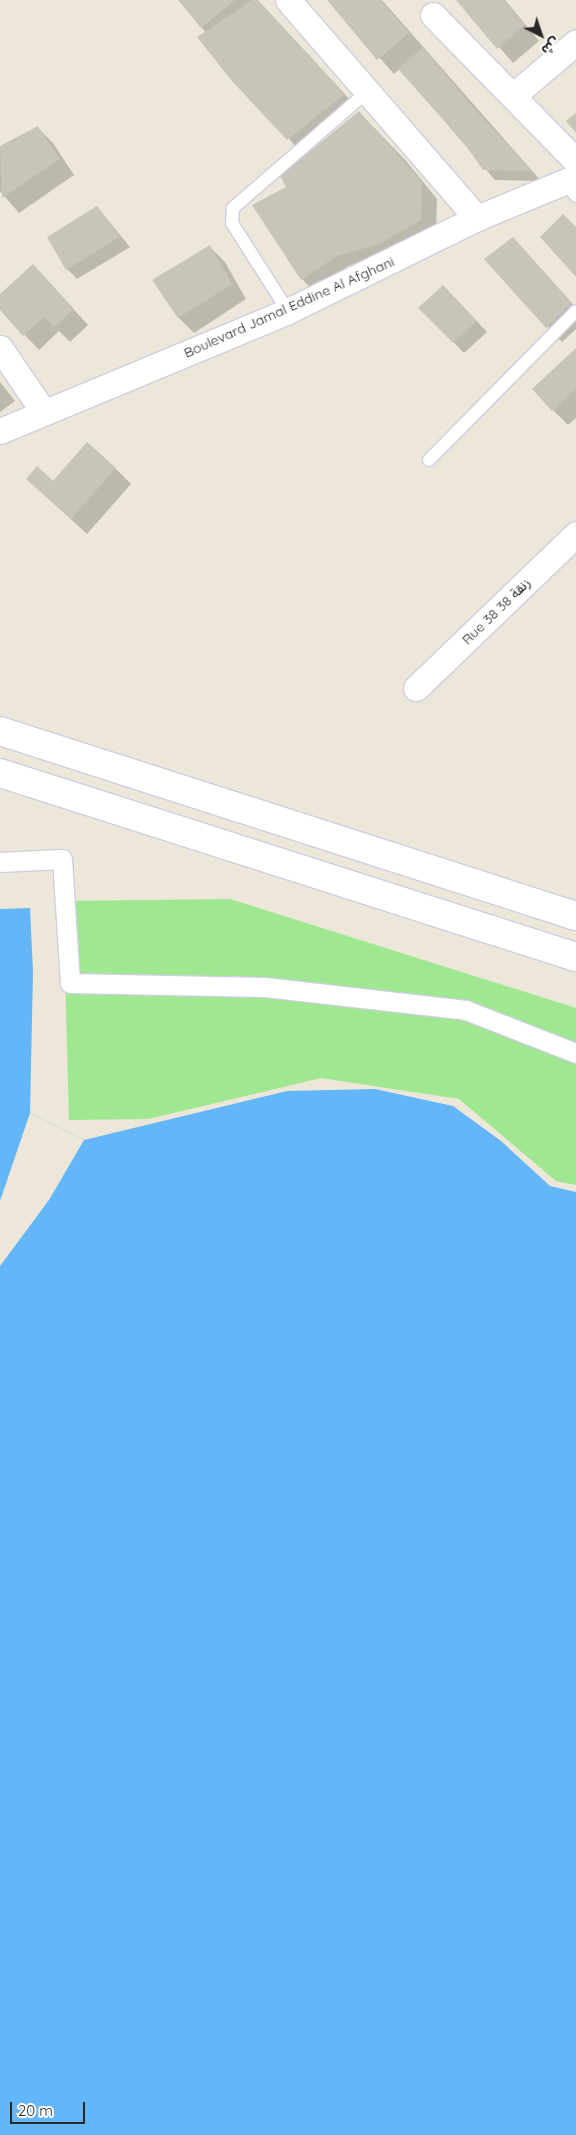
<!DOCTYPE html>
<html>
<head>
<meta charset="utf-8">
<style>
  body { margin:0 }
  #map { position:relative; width:576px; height:2135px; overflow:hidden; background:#ece7d9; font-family:Quicksand,"Noto Sans Arabic",sans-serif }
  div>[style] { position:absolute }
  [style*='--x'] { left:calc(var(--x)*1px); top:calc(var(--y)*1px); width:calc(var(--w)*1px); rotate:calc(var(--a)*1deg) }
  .green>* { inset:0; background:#9fe790 }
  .water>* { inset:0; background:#63b6f7 }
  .pier>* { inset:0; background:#ece7d9 }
  .shadow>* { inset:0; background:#0003 }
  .building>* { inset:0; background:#c7c4b9 }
  .roads { filter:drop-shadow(1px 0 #cecee3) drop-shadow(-1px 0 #cecee3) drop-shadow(0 1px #cecee3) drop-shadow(0 -1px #cecee3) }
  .service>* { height:12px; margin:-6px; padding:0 6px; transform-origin:6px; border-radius:6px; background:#fff }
  .pedestrian>* { height:19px; margin:-9.5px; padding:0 9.5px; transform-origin:9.5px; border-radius:9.5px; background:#fff }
  .minor>* { height:25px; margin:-12.5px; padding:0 12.5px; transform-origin:12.5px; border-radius:12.5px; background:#fff }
  .secondary>* { height:28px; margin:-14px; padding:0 14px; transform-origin:14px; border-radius:14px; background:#fff }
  span { translate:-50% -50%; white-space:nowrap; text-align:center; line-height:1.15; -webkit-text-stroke:4px #fff; paint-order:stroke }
  .street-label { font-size:14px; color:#282828 }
  .north { position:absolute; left:516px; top:10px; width:50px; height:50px; -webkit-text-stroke:4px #fff; paint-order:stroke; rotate:139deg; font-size:14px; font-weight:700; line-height:20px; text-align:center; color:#282828 }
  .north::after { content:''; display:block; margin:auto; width:18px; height:22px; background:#282828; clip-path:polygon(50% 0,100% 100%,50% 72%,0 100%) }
  .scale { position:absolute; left:10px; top:2102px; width:75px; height:22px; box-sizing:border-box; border:2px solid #282828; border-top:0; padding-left:6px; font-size:15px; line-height:18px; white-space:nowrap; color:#282828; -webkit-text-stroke:4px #fff; paint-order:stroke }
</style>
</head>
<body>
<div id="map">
  <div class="green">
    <i style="clip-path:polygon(230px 899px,576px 1008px,576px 1185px,556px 1181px,459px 1099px,321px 1078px,148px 1119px,69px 1120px,63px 901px)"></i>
  </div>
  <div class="water">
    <i style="clip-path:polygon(30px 908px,33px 972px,30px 1113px,84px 1140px,287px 1091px,375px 1089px,453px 1106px,501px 1141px,550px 1186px,576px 1192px,576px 2135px,0 2135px,0 909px)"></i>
  </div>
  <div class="pier">
    <i style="clip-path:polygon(30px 1113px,84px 1140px,49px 1200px,0 1266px,0 1201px)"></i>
  </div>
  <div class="shadow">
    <i style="clip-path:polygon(180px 0,256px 0,355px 105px,298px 150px)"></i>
    <i style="clip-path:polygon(329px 0,382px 0,541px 181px,495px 180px,400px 69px,394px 74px)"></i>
    <i style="clip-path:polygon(458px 0,505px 0,539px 41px,513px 63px)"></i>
    <i style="clip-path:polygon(359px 112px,406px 161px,437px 199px,436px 235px,348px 266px,313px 290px,302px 279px,288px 188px)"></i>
    <i style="clip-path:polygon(38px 128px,53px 143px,74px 175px,19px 213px,0 191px,0 148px)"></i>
    <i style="clip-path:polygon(97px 207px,130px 247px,77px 279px,67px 269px)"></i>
    <i style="clip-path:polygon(513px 239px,576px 308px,576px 329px,562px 342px,486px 259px)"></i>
    <i style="clip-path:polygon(210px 247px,225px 262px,246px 299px,194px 333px,179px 318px,154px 281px)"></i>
    <i style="clip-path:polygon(48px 281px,88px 325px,70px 342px,59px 331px,39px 350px,0 309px,0 296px)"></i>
    <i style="clip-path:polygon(454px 297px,487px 332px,464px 353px,420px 308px)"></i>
    <i style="clip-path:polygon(576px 349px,576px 418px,568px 425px,553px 410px)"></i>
    <i style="clip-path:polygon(0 382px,15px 401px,0 412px)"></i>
    <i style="clip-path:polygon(115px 468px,131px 484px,87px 534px,27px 479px,53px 482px)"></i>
  </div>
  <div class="building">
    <i style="clip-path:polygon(178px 0,235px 0,201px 28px)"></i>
    <i style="clip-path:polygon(252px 0,258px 0,345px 94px,287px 140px,231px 80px,197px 37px)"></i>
    <i style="clip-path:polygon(327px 0,381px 0,409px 33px,377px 60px)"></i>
    <i style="clip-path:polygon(456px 0,504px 0,525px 25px,497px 49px)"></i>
    <i style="clip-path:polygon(423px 47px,471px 105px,532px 171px,483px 170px,464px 143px,398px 69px)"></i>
    <i style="clip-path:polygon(359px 111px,422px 182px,421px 220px,379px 244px,337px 256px,301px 280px,252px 205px,286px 187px,280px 176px)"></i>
    <i style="clip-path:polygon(576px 113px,576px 133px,566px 121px)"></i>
    <i style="clip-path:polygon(38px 126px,60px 159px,2px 198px,0 146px)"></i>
    <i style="clip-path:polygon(97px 206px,121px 236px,66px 270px,47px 237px)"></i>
    <i style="clip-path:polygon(563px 214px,576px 227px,576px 277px,540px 237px)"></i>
    <i style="clip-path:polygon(513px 237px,572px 303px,546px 328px,484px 259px)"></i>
    <i style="clip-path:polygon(210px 245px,232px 284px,178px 318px,152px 280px)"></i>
    <i style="clip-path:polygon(33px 264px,74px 309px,54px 327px,44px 317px,23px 336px,0 310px,0 294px)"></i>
    <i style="clip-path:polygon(443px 285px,477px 321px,453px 343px,418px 308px)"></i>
    <i style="clip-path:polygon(576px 348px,576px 389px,552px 411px,532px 389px)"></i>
    <i style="clip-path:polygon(87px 442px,116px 468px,71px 519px,26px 479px,37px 466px,53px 481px)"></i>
  </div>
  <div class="roads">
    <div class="service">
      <i style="--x:563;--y:181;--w:20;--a:49"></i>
      <i style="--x:288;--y:311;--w:104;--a:-122.5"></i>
      <i style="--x:232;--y:223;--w:15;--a:-86"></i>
      <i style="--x:233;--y:208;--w:179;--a:-40.9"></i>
      <i style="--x:429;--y:460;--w:209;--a:-45.4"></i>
    </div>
    <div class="pedestrian">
      <i style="--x:0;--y:862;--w:62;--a:-2.8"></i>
      <i style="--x:62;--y:859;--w:124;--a:86.3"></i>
      <i style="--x:70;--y:983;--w:195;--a:1.2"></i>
      <i style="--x:265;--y:987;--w:202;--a:6.5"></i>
      <i style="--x:466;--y:1010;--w:118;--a:21.4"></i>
    </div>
    <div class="minor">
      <i style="--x:288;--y:0;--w:289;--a:49.1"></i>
      <i style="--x:433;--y:15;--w:204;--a:45.6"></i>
      <i style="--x:515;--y:94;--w:80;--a:-40.4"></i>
      <i style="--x:0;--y:348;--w:76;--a:55.7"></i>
      <i style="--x:0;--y:431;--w:312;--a:-22.6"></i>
      <i style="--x:288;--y:311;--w:211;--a:-26.2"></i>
      <i style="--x:477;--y:218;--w:107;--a:-22.5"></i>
      <i style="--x:416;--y:688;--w:222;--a:-43.9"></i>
    </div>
    <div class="secondary">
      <i style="--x:0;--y:731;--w:605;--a:17.81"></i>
      <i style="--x:0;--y:773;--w:605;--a:17.72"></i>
    </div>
  </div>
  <div class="street-label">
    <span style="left:289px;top:307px;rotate:-24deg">Boulevard Jamal Eddine Al Afghani</span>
    <span style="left:496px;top:611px;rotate:-44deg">Rue 38 زنقة 38</span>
  </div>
  <div class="north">ش</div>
  <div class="scale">20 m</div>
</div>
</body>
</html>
